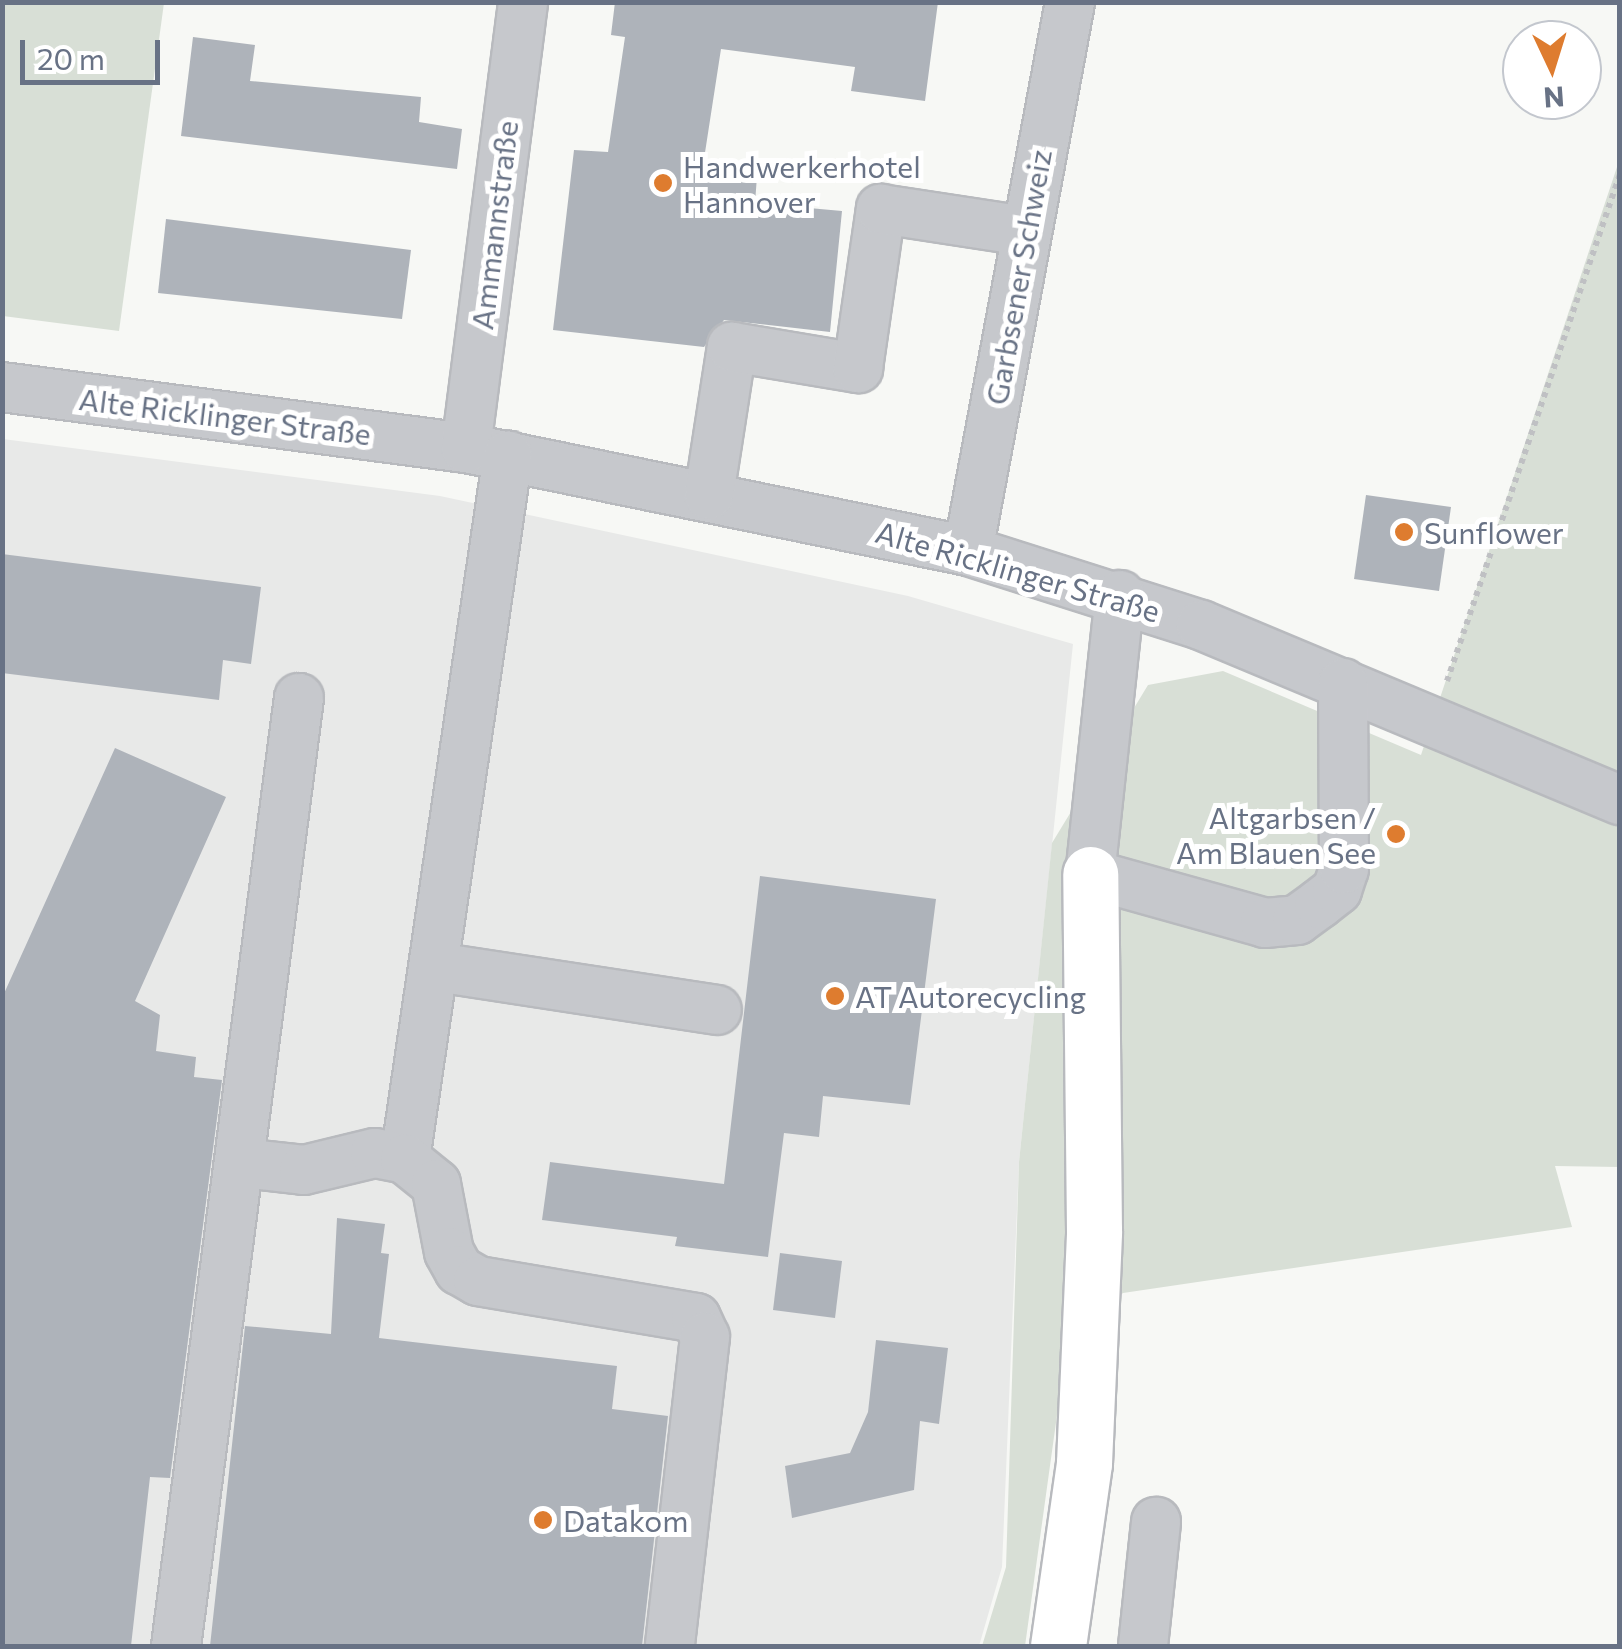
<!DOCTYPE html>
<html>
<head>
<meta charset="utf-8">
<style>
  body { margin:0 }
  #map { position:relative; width:1622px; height:1649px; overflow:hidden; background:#f7f8f5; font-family:Commissioner,sans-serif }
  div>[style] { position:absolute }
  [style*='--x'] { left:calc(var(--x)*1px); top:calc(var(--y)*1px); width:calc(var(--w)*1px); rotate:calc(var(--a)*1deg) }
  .built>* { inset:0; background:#e8e9e8 }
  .green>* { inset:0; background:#d8dfd6 }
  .building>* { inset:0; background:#aeb3ba }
  .path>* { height:6px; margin-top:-3px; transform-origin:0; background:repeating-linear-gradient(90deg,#bfc0c3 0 5px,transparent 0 10px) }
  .roads { filter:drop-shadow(2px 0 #b8babe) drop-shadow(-2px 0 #b8babe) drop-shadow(0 2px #b8babe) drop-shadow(0 -2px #b8babe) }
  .minor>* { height:48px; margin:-24px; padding:0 24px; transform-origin:24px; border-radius:24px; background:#c6c8cc }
  .highway>* { height:55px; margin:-27.5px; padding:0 27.5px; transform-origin:27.5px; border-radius:27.5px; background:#fff }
  .dots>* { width:28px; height:28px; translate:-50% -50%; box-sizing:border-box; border:5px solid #fff; border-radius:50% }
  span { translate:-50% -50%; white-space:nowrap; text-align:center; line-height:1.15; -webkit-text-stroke:10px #fff; paint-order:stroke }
  .poi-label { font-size:30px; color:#687285 }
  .left { translate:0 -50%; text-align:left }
  .right { translate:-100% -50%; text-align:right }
  .street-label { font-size:30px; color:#687285 }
  .frame { position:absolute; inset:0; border:5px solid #687285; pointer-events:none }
  .north { position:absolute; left:1502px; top:20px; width:100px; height:100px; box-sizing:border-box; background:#fff; border:2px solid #c3c7ce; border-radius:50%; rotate:176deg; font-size:28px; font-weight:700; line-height:40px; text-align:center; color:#687285 }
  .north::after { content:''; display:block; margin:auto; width:35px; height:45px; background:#de7c2f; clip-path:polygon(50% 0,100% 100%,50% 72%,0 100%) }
  .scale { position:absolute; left:20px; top:40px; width:140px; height:45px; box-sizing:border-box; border:5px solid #687285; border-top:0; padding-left:12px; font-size:30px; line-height:35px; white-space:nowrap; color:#687285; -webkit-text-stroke:8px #fff; paint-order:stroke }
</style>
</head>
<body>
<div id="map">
  <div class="built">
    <i style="clip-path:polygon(3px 439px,440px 496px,908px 596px,1073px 644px,1019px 1162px,1002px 1567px,979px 1646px,3px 1646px)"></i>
  </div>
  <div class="green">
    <i style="clip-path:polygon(3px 2px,164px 3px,119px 331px,3px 316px)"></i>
    <i style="clip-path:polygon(1619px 161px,1619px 1167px,1555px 1166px,1572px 1227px,1123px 1293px,1068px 1336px,1025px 1646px,982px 1646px,1006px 1567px,1019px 1162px,1052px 843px,1148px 685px,1223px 671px,1421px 755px)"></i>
  </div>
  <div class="building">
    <i style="clip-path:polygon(615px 2px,938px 2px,925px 101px,851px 91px,855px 67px,721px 49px,704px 159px,758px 163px,755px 203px,842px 211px,830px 332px,724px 320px,704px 347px,553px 330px,574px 150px,608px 152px,625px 37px,611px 35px)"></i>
    <i style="clip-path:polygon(193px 37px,255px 45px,250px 81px,421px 97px,419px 122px,462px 129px,457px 169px,181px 136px)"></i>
    <i style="clip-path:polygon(166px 219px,411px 250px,402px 319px,158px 293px)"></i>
    <i style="clip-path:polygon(1366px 495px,1451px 507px,1439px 591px,1354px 579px)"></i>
    <i style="clip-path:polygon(2px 554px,261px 587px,251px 664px,223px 660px,219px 700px,2px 673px)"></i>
    <i style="clip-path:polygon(115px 748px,226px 797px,135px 1001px,160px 1015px,156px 1051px,196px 1057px,194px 1077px,222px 1080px,170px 1478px,150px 1477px,131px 1646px,2px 1646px,2px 998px)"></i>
    <i style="clip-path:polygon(760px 876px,936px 899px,910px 1105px,823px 1096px,819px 1137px,784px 1133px,768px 1257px,675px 1246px,677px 1237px,542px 1220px,550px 1162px,724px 1184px)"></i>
    <i style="clip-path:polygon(337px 1218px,385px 1224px,381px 1253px,389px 1254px,379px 1338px,617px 1366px,612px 1409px,668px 1416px,642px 1646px,210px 1646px,245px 1326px,331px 1334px)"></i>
    <i style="clip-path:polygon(780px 1253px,842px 1261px,835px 1318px,773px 1310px)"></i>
    <i style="clip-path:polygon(876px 1340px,948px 1348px,939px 1424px,920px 1421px,914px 1490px,792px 1518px,785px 1466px,850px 1453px,868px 1412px)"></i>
  </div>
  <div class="path">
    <i style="--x:1447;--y:681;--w:536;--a:-71.16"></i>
  </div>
  <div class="roads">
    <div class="minor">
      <i style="--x:2;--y:387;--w:468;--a:7.5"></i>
      <i style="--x:466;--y:448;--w:512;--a:11.59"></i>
      <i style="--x:968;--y:551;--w:244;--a:17.6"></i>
      <i style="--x:1201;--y:625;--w:454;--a:22.7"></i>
      <i style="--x:466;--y:448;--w:450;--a:-82.7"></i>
      <i style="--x:709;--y:495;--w:150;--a:-81.2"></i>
      <i style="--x:732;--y:347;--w:128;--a:9.5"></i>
      <i style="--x:858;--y:368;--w:161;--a:-81.8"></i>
      <i style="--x:881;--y:209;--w:145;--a:8.7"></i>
      <i style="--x:968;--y:551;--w:558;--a:-79.47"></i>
      <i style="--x:1120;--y:595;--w:281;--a:96.1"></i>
      <i style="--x:1090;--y:874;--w:182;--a:15.6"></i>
      <i style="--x:1265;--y:923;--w:32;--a:-5"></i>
      <i style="--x:1297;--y:920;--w:27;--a:-36"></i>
      <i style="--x:1319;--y:904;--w:23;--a:-38"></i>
      <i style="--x:1337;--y:890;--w:22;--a:-72"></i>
      <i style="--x:1344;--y:869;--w:186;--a:-90.3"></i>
      <i style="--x:436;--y:967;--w:284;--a:8.7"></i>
      <i style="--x:405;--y:1159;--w:711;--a:-81.68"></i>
      <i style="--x:242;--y:1163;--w:62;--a:6.4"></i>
      <i style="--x:304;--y:1170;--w:73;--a:-13.5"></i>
      <i style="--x:375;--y:1153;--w:31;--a:11"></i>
      <i style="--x:405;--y:1159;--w:40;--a:39"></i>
      <i style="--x:436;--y:1184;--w:69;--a:79.2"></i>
      <i style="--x:449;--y:1252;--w:21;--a:61"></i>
      <i style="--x:459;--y:1270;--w:22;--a:30"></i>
      <i style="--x:478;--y:1281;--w:221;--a:9.6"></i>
      <i style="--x:696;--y:1318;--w:21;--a:65"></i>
      <i style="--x:705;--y:1337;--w:311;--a:96.5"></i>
      <i style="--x:176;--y:1646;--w:956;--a:-82.61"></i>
      <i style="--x:1143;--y:1646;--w:125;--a:-84"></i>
    </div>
    <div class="highway">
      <i style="--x:1058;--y:1646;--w:185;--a:-81.9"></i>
      <i style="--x:1084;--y:1463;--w:232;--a:-87.5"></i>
      <i style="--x:1094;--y:1231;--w:357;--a:-90.6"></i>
    </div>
  </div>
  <div class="dots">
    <i style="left:663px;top:183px;background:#de7c2f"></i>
    <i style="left:1404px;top:532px;background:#de7c2f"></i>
    <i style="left:1396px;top:834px;background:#de7c2f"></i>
    <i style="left:835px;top:996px;background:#de7c2f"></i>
    <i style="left:543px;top:1520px;background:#de7c2f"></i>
  </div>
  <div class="poi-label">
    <span class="left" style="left:683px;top:183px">Handwerkerhotel<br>Hannover</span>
    <span class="left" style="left:1424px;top:532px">Sunflower</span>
    <span class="right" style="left:1376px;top:834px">Altgarbsen /<br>Am Blauen See</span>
    <span class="left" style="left:855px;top:996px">AT Autorecycling</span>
    <span class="left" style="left:563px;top:1520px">Datakom</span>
  </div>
  <div class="street-label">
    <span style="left:494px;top:225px;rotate:-83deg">Ammannstraße</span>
    <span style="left:1018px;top:277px;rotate:-80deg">Garbsener Schweiz</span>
    <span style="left:225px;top:416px;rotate:7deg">Alte Ricklinger Straße</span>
    <span style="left:1018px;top:571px;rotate:16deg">Alte Ricklinger Straße</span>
  </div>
  <div class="frame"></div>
  <div class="north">N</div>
  <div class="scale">20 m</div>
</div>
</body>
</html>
